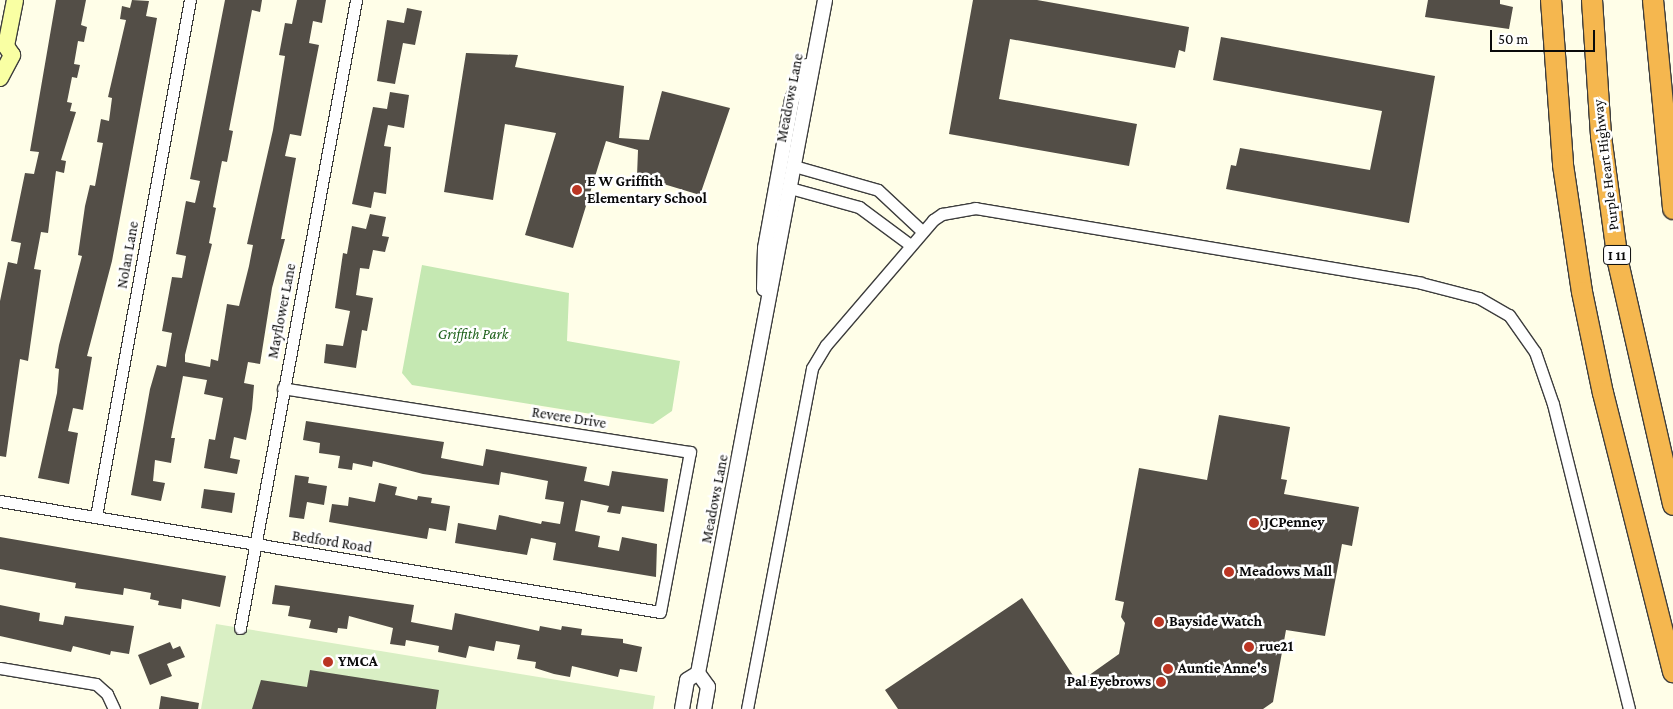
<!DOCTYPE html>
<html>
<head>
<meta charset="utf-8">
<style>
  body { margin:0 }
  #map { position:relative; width:1673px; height:709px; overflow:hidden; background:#fffee8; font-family:"Crimson Pro",serif }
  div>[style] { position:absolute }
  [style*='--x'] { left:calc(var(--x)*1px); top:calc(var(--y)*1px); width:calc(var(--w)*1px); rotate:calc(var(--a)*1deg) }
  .green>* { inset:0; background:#c5e8b2 }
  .pitch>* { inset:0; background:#d9efc4 }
  .building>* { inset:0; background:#534e47 }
  .roads { filter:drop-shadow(1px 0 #3d3d3d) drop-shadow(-1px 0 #3d3d3d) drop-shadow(0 1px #3d3d3d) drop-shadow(0 -1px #3d3d3d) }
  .minor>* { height:11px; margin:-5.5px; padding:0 5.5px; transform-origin:5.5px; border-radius:5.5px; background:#fff }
  .tertiary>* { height:14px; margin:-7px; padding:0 7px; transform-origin:7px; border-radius:7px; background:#fff }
  .secondary>* { height:16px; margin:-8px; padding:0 8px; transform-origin:8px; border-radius:8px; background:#f9ffa3 }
  .motorway>* { height:20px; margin:-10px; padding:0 10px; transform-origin:10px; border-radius:10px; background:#f5b74f }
  .dots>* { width:14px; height:14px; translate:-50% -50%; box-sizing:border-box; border:2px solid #fff; border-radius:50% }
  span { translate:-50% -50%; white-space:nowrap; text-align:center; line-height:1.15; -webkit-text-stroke:5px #fff; paint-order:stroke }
  .shield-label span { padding:1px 4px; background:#fff; border:1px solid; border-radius:4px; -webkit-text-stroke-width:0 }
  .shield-label { font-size:14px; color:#0a0a0a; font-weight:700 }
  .street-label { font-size:15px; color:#0a0a0a }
  .poi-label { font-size:15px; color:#0a0a0a; font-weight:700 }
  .left { translate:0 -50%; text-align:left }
  .right { translate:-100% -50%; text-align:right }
  .park-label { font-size:15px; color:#1e611b; font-style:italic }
  .scale { position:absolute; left:1490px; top:30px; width:105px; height:22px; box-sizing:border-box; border:2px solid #0a0a0a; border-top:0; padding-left:6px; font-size:15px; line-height:18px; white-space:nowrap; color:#0a0a0a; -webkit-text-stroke:4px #fff; paint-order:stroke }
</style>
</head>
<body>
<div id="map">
  <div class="green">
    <i style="clip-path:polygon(422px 265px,569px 293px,567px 341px,680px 361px,672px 411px,653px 424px,412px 385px,402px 373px)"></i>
  </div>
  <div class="pitch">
    <i style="clip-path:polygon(216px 624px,655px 696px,653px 709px,201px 709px)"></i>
  </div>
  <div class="building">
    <i style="clip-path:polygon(56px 0,86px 0,81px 25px,87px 27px,84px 42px,78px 41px,74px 64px,80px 65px,77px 78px,72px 77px,67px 102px,72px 103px,70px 111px,76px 112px,61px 160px,66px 161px,64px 173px,56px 171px,48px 233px,41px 232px,34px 269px,41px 270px,28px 361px,20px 359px,6px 457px,0 456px,0 301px,8px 262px,17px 264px,21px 243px,11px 241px,25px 173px,34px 174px,39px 152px,30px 151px)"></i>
    <i style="clip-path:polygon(132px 0,149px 1px,146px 16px,157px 18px,112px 261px,87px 356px,92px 357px,83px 410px,73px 408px,68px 431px,78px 433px,69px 484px,38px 478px,57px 393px,59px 369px,55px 368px,59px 345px,82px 256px,78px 255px,85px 206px,90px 185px,95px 186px,103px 143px,97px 142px,101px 119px,109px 121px,112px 98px,108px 97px,126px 20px,120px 19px,122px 6px,130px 8px)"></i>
    <i style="clip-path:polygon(225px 0,262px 0,260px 12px,252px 10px,229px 130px,233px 131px,227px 162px,222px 161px,213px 207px,216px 208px,209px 243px,212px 244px,185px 355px,185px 362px,210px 367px,211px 359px,218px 361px,227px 304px,239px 306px,249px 266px,253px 245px,247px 244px,273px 130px,285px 56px,279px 55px,285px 23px,292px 24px,297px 0,326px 0,322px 23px,313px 21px,309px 43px,319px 45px,301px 136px,290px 134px,285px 156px,296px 158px,281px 239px,285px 239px,272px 288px,260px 364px,248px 362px,244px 383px,254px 385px,252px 409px,246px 440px,234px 437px,230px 458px,240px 460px,237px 474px,204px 468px,209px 439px,215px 440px,223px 398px,204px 394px,207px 380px,183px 376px,171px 438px,175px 438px,171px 463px,155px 460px,153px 481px,165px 483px,161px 501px,131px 495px,150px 389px,157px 365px,166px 367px,172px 333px,162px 331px,172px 277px,182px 278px,186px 256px,176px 254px,186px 201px,195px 203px,200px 181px,190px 179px)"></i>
    <i style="clip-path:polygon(973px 0,1037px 0,1189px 27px,1185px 52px,1179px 50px,1175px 68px,1010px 39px,999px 99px,1137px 124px,1129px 166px,949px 134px)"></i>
    <i style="clip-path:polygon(1428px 0,1500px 0,1500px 4px,1513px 7px,1509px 29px,1425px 17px)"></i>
    <i style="clip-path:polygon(407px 8px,422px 11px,415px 45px,403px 43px,395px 84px,377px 81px,387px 20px,404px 23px)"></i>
    <i style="clip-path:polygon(1221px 37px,1435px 76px,1409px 223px,1226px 189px,1231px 165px,1236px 166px,1240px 148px,1370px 170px,1382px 111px,1213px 80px)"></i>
    <i style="clip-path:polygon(466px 53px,518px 55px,515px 67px,624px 86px,619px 138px,649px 140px,662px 91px,730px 108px,700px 195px,637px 176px,638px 150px,606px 141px,573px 248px,525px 235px,556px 133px,505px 124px,493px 200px,444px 192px)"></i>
    <i style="clip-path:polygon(390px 92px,409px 95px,404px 128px,388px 125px,384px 146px,391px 147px,386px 194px,374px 192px,371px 208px,352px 204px,373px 107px,387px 109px)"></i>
    <i style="clip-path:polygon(370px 214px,386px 217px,382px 236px,389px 237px,385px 252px,373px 250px,369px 269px,360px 268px,356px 295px,373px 298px,367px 331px,362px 330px,356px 368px,324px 363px,326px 344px,343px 346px,350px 311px,335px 308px,343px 253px,347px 254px,352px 226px,366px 229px)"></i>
    <i style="clip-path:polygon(1219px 415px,1290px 427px,1281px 479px,1287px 480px,1284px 494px,1359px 507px,1352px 546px,1342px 544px,1325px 636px,1286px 630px,1273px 702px,1263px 709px,898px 709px,885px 690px,1022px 598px,1078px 683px,1119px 654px,1125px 623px,1121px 617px,1124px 602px,1115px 600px,1139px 468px,1207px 480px)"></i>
    <i style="clip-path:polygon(306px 421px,444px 442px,441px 458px,483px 466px,486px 449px,587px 467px,584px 481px,609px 486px,612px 471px,668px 479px,664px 512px,622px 506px,620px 514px,607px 512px,609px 506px,581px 500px,575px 531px,600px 536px,598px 547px,619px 551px,622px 537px,657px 544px,656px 577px,553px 560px,556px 543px,531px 538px,527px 555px,455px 543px,458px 523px,496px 530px,499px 515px,541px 524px,542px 521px,560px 524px,564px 502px,545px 499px,548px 481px,501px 472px,499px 485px,423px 474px,373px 461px,372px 467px,353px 463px,352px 470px,338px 468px,340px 456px,319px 453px,320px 443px,303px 440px)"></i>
    <i style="clip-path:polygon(295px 475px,309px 477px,308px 483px,327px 486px,324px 505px,307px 502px,304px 519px,289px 517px)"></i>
    <i style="clip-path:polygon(379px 483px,397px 487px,395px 495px,417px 500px,418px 496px,432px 498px,431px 503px,450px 506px,446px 531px,429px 528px,427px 539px,329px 522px,332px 504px,348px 506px,349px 497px,375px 502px)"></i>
    <i style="clip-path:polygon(204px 489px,235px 493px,232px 513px,201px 508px)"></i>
    <i style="clip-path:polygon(0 537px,226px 576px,220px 607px,182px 599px,181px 609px,158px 605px,159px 601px,150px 599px,151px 593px,124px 588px,123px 595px,75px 588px,76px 583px,0 569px)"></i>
    <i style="clip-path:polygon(275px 585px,414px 605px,411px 622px,452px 630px,455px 613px,539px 631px,540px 626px,561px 630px,562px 626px,582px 629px,581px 635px,623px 639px,623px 643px,642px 647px,637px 672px,620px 669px,618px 677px,572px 666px,570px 677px,554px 674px,535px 668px,536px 662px,517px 659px,520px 645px,496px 641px,494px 651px,469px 646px,466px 658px,438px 652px,439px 646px,406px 640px,405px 646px,390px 644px,393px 628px,349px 616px,347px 629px,338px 628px,337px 633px,309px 628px,311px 620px,288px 616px,290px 606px,272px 604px)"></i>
    <i style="clip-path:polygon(0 605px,40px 613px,39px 621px,63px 625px,65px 616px,134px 626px,129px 654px,111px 651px,110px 655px,73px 646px,71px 652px,0 636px)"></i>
    <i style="clip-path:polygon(170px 642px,173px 649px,180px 646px,185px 657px,167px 664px,172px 676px,150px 685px,138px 655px)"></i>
    <i style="clip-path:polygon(310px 670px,439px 690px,436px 709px,252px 709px,261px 680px,307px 687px)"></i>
    <i style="clip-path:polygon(161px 696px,199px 703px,198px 709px,159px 709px)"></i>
  </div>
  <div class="roads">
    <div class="minor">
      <i style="--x:794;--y:166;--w:87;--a:15.9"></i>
      <i style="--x:878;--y:190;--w:60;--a:43"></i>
      <i style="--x:790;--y:188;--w:72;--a:15.4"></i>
      <i style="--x:859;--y:207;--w:62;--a:36.5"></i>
      <i style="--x:0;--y:501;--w:669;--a:9.55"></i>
      <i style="--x:660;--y:612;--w:163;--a:-79.4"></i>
      <i style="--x:690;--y:452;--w:412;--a:-171.1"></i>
      <i style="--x:96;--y:516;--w:524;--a:-79.68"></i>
      <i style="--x:240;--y:628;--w:639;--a:-79.53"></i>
      <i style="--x:0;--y:668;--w:97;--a:9.5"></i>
      <i style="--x:96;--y:684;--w:15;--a:42"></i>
      <i style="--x:107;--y:694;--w:17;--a:65"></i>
      <i style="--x:747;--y:709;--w:347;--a:-79.2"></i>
      <i style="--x:812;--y:368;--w:27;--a:-59"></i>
      <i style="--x:826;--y:345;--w:165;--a:-49.4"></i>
      <i style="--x:933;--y:220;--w:11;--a:-34"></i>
      <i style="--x:942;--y:214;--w:34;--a:-10"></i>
      <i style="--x:975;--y:208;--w:452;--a:9.5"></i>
      <i style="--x:1421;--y:283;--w:60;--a:14.5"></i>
      <i style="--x:1479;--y:298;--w:34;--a:30"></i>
      <i style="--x:1509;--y:315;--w:45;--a:54.9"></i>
      <i style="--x:1535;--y:352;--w:55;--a:70.9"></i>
      <i style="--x:1553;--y:404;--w:314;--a:76"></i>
    </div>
    <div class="tertiary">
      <i style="--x:764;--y:289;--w:41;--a:-88.6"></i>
      <i style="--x:765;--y:248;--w:151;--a:-79.7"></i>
      <i style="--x:792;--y:99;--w:36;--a:-66"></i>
      <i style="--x:698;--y:673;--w:17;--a:54"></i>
      <i style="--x:708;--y:687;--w:22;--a:100"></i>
      <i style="--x:682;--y:709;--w:29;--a:-80"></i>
      <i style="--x:687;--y:680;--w:13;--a:-32"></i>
      <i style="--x:698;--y:673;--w:685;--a:-79.31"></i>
    </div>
    <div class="secondary">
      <i style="--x:0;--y:78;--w:26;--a:-62"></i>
      <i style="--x:12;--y:55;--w:11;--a:-124"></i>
      <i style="--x:6;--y:46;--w:47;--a:-78.9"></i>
    </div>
    <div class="motorway">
      <i style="--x:1551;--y:0;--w:165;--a:85.8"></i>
      <i style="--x:1563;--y:165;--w:128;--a:81.5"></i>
      <i style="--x:1582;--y:292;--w:103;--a:78.3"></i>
      <i style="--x:1603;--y:393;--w:288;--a:75.9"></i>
      <i style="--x:1592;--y:0;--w:136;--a:86.2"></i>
      <i style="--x:1601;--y:136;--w:127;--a:82.3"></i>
      <i style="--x:1618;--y:262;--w:249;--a:77.2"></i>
      <i style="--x:1653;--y:0;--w:210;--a:84.5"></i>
    </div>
  </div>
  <div class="dots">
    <i style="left:577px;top:190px;background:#ba3523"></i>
    <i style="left:1254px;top:523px;background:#ba3523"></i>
    <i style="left:1229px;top:572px;background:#ba3523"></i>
    <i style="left:1159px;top:622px;background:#ba3523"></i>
    <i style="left:1249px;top:647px;background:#ba3523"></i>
    <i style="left:328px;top:662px;background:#ba3523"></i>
    <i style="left:1168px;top:669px;background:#ba3523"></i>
    <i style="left:1161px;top:682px;background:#ba3523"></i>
  </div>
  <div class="shield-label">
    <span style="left:1617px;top:255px">I 11</span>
  </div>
  <div class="street-label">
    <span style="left:790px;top:98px;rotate:-79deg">Meadows Lane</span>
    <span style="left:1606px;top:165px;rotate:-97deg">Purple Heart Highway</span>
    <span style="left:128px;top:255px;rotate:-80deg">Nolan Lane</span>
    <span style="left:282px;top:311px;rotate:-79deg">Mayflower Lane</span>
    <span style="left:569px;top:418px;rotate:9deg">Revere Drive</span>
    <span style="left:715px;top:499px;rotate:-79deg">Meadows Lane</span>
    <span style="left:332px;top:542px;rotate:9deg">Bedford Road</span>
  </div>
  <div class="poi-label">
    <span class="left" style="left:587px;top:190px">E W Griffith<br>Elementary School</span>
    <span class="left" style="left:1264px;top:523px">JCPenney</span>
    <span class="left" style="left:1239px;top:572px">Meadows Mall</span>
    <span class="left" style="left:1169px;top:622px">Bayside Watch</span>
    <span class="left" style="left:1259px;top:647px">rue21</span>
    <span class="left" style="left:338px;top:662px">YMCA</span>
    <span class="left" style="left:1178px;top:669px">Auntie Anne's</span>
    <span class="right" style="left:1151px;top:682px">Pal Eyebrows</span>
  </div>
  <div class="park-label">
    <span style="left:473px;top:335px">Griffith Park</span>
  </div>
  <div class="scale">50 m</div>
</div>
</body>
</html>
